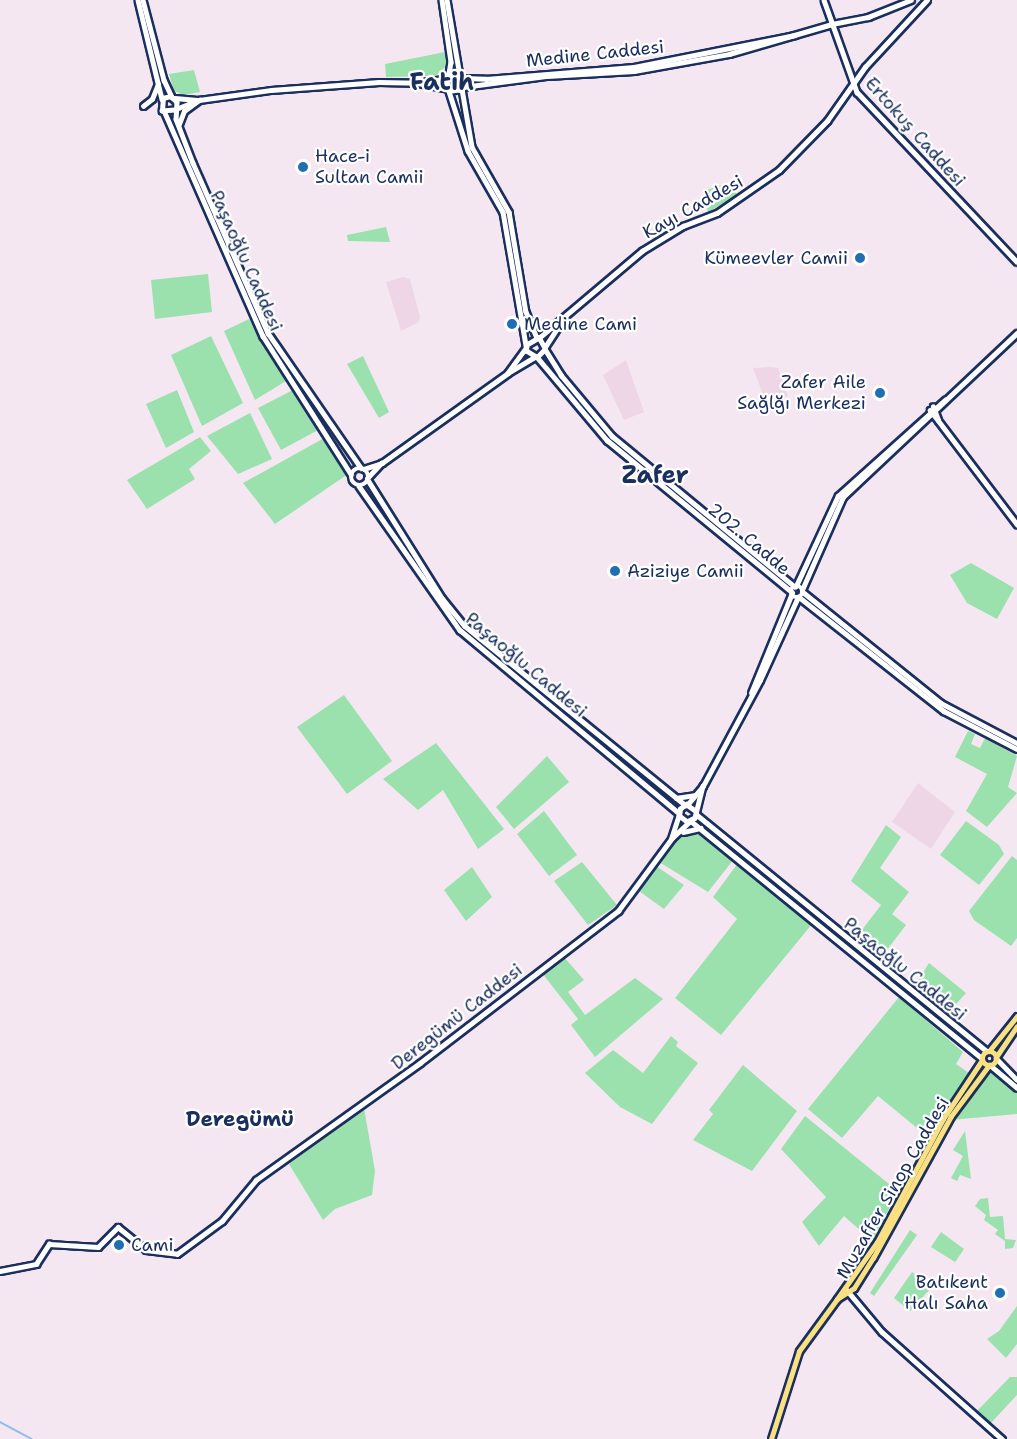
<!DOCTYPE html>
<html>
<head>
<meta charset="utf-8">
<style>
  body { margin:0 }
  #map { position:relative; width:1017px; height:1439px; overflow:hidden; background:#f5e7f1; font-family:"Shantell Sans",sans-serif }
  div>[style] { position:absolute }
  [style*='--x'] { left:calc(var(--x)*1px); top:calc(var(--y)*1px); width:calc(var(--w)*1px); rotate:calc(var(--a)*1deg) }
  .built>* { inset:0; background:#eed6e7 }
  .green>* { inset:0; background:#9ae1ae }
  .stream>* { height:1.5px; margin:-0.75px; padding:0 0.75px; transform-origin:0.75px; border-radius:0.75px; background:#91bdea }
  .roads { filter:drop-shadow(2px 0 #1b2f5e) drop-shadow(-2px 0 #1b2f5e) drop-shadow(0 2px #1b2f5e) drop-shadow(0 -2px #1b2f5e) }
  .tertiary>* { height:4.5px; margin:-2.25px; padding:0 2.25px; transform-origin:2.25px; border-radius:2.25px; background:#fff }
  .tertiary>.ring { margin:-2.25px; padding:0; box-sizing:content-box; background:none; border:4.5px solid #fff; border-radius:50% }
  .secondary>* { height:4.5px; margin:-2.25px; padding:0 2.25px; transform-origin:2.25px; border-radius:2.25px; background:#fff }
  .secondary>.ring { margin:-2.25px; padding:0; box-sizing:content-box; background:none; border:4.5px solid #fff; border-radius:50% }
  .primary>* { height:5px; margin:-2.5px; padding:0 2.5px; transform-origin:2.5px; border-radius:2.5px; background:#f9e181 }
  .primary>.ring { margin:-2.5px; padding:0; box-sizing:content-box; background:none; border:5px solid #f9e181; border-radius:50% }
  .dots>* { width:16px; height:16px; translate:-50% -50%; box-sizing:border-box; border:3px solid #fff; border-radius:50% }
  span { translate:-50% -50%; white-space:nowrap; text-align:center; line-height:1.15; -webkit-text-stroke:4.5px #fff; paint-order:stroke }
  .street-label { font-size:18px; color:#1b2f5e }
  .poi-label { font-size:18px; color:#1b2f5e }
  .left { translate:0 -50%; text-align:left }
  .right { translate:-100% -50%; text-align:right }
  .quarter-label { font-size:21px; color:#1b2f5e; font-weight:700 }
  .district-label { font-size:24px; color:#1b2f5e; font-weight:700 }
</style>
</head>
<body>
<div id="map">
  <div class="built">
    <i style="clip-path:polygon(403px 277px,410px 279px,420px 317px,419px 322px,401px 331px,386px 282px)"></i>
    <i style="clip-path:polygon(626px 360px,644px 412px,624px 420px,603px 375px)"></i>
    <i style="clip-path:polygon(771px 367px,778px 368px,788px 396px,768px 408px,753px 368px)"></i>
    <i style="clip-path:polygon(918px 783px,955px 812px,931px 849px,892px 822px)"></i>
  </div>
  <div class="green">
    <i style="clip-path:polygon(445px 52px,447px 65px,436px 76px,386px 77px,385px 64px)"></i>
    <i style="clip-path:polygon(194px 70px,200px 92px,184px 95px,174px 91px,169px 74px)"></i>
    <i style="clip-path:polygon(733px 182px,737px 196px,708px 212px,703px 191px)"></i>
    <i style="clip-path:polygon(386px 227px,390px 242px,348px 241px,347px 235px)"></i>
    <i style="clip-path:polygon(208px 274px,212px 312px,155px 319px,151px 280px)"></i>
    <i style="clip-path:polygon(249px 319px,286px 381px,255px 400px,224px 331px)"></i>
    <i style="clip-path:polygon(211px 336px,243px 403px,202px 426px,171px 355px)"></i>
    <i style="clip-path:polygon(363px 356px,389px 412px,379px 418px,347px 364px)"></i>
    <i style="clip-path:polygon(177px 390px,194px 432px,166px 448px,146px 404px)"></i>
    <i style="clip-path:polygon(293px 390px,320px 429px,281px 450px,258px 408px)"></i>
    <i style="clip-path:polygon(250px 413px,272px 459px,238px 474px,207px 436px)"></i>
    <i style="clip-path:polygon(200px 437px,211px 451px,189px 469px,195px 479px,147px 509px,127px 480px)"></i>
    <i style="clip-path:polygon(326px 437px,348px 474px,275px 524px,243px 483px)"></i>
    <i style="clip-path:polygon(971px 563px,1014px 588px,997px 619px,967px 603px,950px 575px)"></i>
    <i style="clip-path:polygon(344px 695px,392px 761px,347px 794px,297px 727px)"></i>
    <i style="clip-path:polygon(968px 731px,975px 734px,971px 744px,980px 748px,985px 738px,1017px 756px,1008px 787px,1017px 793px,987px 827px,966px 811px,987px 774px,955px 757px)"></i>
    <i style="clip-path:polygon(436px 743px,504px 829px,478px 849px,443px 790px,418px 810px,383px 779px)"></i>
    <i style="clip-path:polygon(547px 756px,569px 782px,514px 829px,496px 807px)"></i>
    <i style="clip-path:polygon(544px 811px,577px 855px,549px 876px,517px 834px)"></i>
    <i style="clip-path:polygon(966px 821px,999px 845px,1004px 854px,979px 885px,940px 855px)"></i>
    <i style="clip-path:polygon(886px 825px,901px 837px,880px 868px,909px 892px,892px 914px,906px 925px,880px 959px,855px 939px,881px 905px,851px 881px)"></i>
    <i style="clip-path:polygon(697px 829px,734px 859px,708px 892px,659px 862px,675px 839px)"></i>
    <i style="clip-path:polygon(1012px 856px,1017px 860px,1017px 938px,1011px 946px,974px 920px,969px 911px)"></i>
    <i style="clip-path:polygon(582px 862px,617px 905px,588px 925px,554px 881px)"></i>
    <i style="clip-path:polygon(738px 863px,812px 924px,721px 1035px,675px 998px,737px 919px,713px 897px)"></i>
    <i style="clip-path:polygon(656px 866px,684px 885px,664px 909px,639px 891px)"></i>
    <i style="clip-path:polygon(472px 867px,492px 897px,466px 921px,444px 890px)"></i>
    <i style="clip-path:polygon(563px 956px,584px 980px,568px 992px,585px 1015px,635px 978px,663px 999px,595px 1057px,571px 1025px,578px 1019px,542px 973px)"></i>
    <i style="clip-path:polygon(929px 963px,966px 993px,946px 1015px,914px 987px)"></i>
    <i style="clip-path:polygon(899px 997px,963px 1052px,956px 1064px,969px 1073px,928px 1137px,878px 1096px,842px 1138px,808px 1109px)"></i>
    <i style="clip-path:polygon(671px 1036px,678px 1042px,676px 1046px,698px 1063px,652px 1124px,620px 1107px,585px 1073px,613px 1050px,643px 1073px)"></i>
    <i style="clip-path:polygon(743px 1065px,797px 1111px,752px 1171px,693px 1140px,713px 1114px,709px 1110px)"></i>
    <i style="clip-path:polygon(990px 1071px,1017px 1092px,1017px 1114px,950px 1120px,984px 1073px)"></i>
    <i style="clip-path:polygon(364px 1108px,375px 1171px,372px 1195px,335px 1209px,323px 1220px,289px 1164px)"></i>
    <i style="clip-path:polygon(805px 1116px,894px 1188px,897px 1193px,874px 1238px,871px 1240px,844px 1216px,819px 1246px,802px 1222px,826px 1197px,781px 1149px)"></i>
    <i style="clip-path:polygon(965px 1131px,971px 1179px,960px 1175px,957px 1181px,951px 1178px,963px 1156px,953px 1150px)"></i>
    <i style="clip-path:polygon(988px 1198px,990px 1217px,1003px 1216px,1005px 1239px,1016px 1240px,1013px 1248px,1005px 1249px,1005px 1241px,995px 1234px,998px 1230px,984px 1220px,986px 1215px,975px 1206px,980px 1199px)"></i>
    <i style="clip-path:polygon(910px 1230px,917px 1235px,874px 1296px,870px 1293px)"></i>
    <i style="clip-path:polygon(941px 1232px,964px 1249px,955px 1262px,931px 1247px)"></i>
    <i style="clip-path:polygon(912px 1272px,931px 1288px,910px 1311px,894px 1298px)"></i>
    <i style="clip-path:polygon(1017px 1306px,1017px 1344px,1006px 1358px,987px 1339px,999px 1331px)"></i>
    <i style="clip-path:polygon(1010px 1377px,1017px 1377px,1017px 1395px,990px 1424px,977px 1411px)"></i>
  </div>
  <div class="stream">
    <i style="--x:0;--y:1422;--w:36;--a:28"></i>
  </div>
  <div class="roads">
    <div class="tertiary">
      <i style="--x:138;--y:0;--w:102;--a:76.4"></i>
      <i style="--x:143;--y:0;--w:83;--a:75.3"></i>
      <i style="--x:164;--y:80;--w:19;--a:65"></i>
      <i style="--x:462;--y:78;--w:24;--a:2"></i>
      <i style="--x:486;--y:79;--w:148;--a:-4.6"></i>
      <i style="--x:634;--y:67;--w:164;--a:-11.2"></i>
      <i style="--x:422;--y:82;--w:27;--a:-8"></i>
      <i style="--x:463;--y:87;--w:85;--a:-7.5"></i>
      <i style="--x:547;--y:76;--w:87;--a:-3.3"></i>
      <i style="--x:634;--y:71;--w:97;--a:-10.1"></i>
      <i style="--x:729;--y:54;--w:107;--a:-16.2"></i>
      <i style="--x:832;--y:24;--w:37;--a:-11"></i>
      <i style="--x:868;--y:17;--w:46;--a:-21.6"></i>
      <i style="--x:175;--y:98;--w:22;--a:5"></i>
      <i style="--x:143;--y:106;--w:11;--a:-38"></i>
      <i style="--x:152;--y:99;--w:16;--a:-68"></i>
      <i style="--x:176;--y:109;--w:18;--a:-22"></i>
      <i style="--x:175;--y:110;--w:13;--a:176"></i>
      <i style="--x:162;--y:111;--w:13;--a:-86"></i>
      <i style="--x:163;--y:98;--w:8;--a:-14"></i>
      <i style="--x:171;--y:96;--w:8;--a:45"></i>
      <i style="--x:177;--y:102;--w:17;--a:93"></i>
      <i style="--x:176;--y:119;--w:47;--a:68.9"></i>
      <i style="--x:193;--y:163;--w:186;--a:66.2"></i>
      <i style="--x:268;--y:333;--w:164;--a:55.4"></i>
      <i style="--x:165;--y:113;--w:244;--a:66.3"></i>
      <i style="--x:263;--y:336;--w:164;--a:57.5"></i>
      <i style="--x:179;--y:124;--w:14;--a:-69"></i>
      <i style="--x:184;--y:111;--w:19;--a:-36"></i>
      <i style="--x:199;--y:100;--w:73;--a:-7.9"></i>
      <i style="--x:271;--y:90;--w:108;--a:-4.2"></i>
      <i style="--x:379;--y:82;--w:39;--a:1"></i>
      <i style="--x:418;--y:83;--w:33;--a:11"></i>
      <i style="--x:539;--y:338;--w:135;--a:-40.2"></i>
      <i style="--x:642;--y:251;--w:48;--a:-31.4"></i>
      <i style="--x:683;--y:226;--w:36;--a:-21"></i>
      <i style="--x:717;--y:213;--w:75;--a:-34.7"></i>
      <i style="--x:779;--y:170;--w:69;--a:-45.6"></i>
      <i style="--x:827;--y:121;--w:66;--a:-54.9"></i>
      <i style="--x:865;--y:67;--w:91;--a:-47.2"></i>
      <i style="--x:527;--y:347;--w:32;--a:126"></i>
      <i style="--x:508;--y:373;--w:31;--a:-31"></i>
      <i style="--x:545;--y:347;--w:27;--a:-57"></i>
      <i style="--x:930;--y:410;--w:13;--a:51"></i>
      <i style="--x:938;--y:420;--w:14;--a:-111"></i>
      <i style="--x:938;--y:420;--w:131;--a:52.8"></i>
      <i style="--x:382;--y:463;--w:155;--a:-35.5"></i>
      <i class="ring" style="left:351px;top:468px;width:13.5px;height:13.5px"></i>
      <i style="--x:364;--y:469;--w:19;--a:-18"></i>
      <i style="--x:382;--y:463;--w:21;--a:133"></i>
      <i style="--x:368;--y:480;--w:139;--a:57.9"></i>
      <i style="--x:442;--y:598;--w:36;--a:51"></i>
      <i style="--x:465;--y:626;--w:284;--a:39.1"></i>
      <i style="--x:359;--y:486;--w:176;--a:55"></i>
      <i style="--x:460;--y:630;--w:285;--a:39.9"></i>
      <i style="--x:751;--y:693;--w:108;--a:-67.7"></i>
      <i style="--x:703;--y:786;--w:120;--a:-61.7"></i>
      <i style="--x:760;--y:680;--w:91;--a:-65.4"></i>
      <i style="--x:676;--y:798;--w:18;--a:-9"></i>
      <i style="--x:688;--y:804;--w:23;--a:-50"></i>
      <i style="--x:703;--y:786;--w:33;--a:104"></i>
      <i style="--x:695;--y:818;--w:9;--a:153"></i>
      <i style="--x:687;--y:822;--w:10;--a:-143"></i>
      <i style="--x:679;--y:816;--w:7;--a:-82"></i>
      <i style="--x:680;--y:809;--w:8;--a:-40"></i>
      <i style="--x:686;--y:804;--w:12;--a:35"></i>
      <i style="--x:696;--y:814;--w:375;--a:39.2"></i>
      <i style="--x:679;--y:816;--w:23;--a:108"></i>
      <i style="--x:672;--y:838;--w:23;--a:-43"></i>
      <i style="--x:691;--y:821;--w:375;--a:39.2"></i>
      <i style="--x:683;--y:832;--w:18;--a:-13"></i>
      <i style="--x:0;--y:1271;--w:37;--a:-11"></i>
      <i style="--x:36;--y:1264;--w:24;--a:-57"></i>
      <i style="--x:49;--y:1244;--w:49;--a:3.5"></i>
      <i style="--x:98;--y:1247;--w:28;--a:-45"></i>
      <i style="--x:118;--y:1227;--w:36;--a:39"></i>
      <i style="--x:146;--y:1250;--w:31;--a:7"></i>
      <i style="--x:177;--y:1254;--w:56;--a:-36.3"></i>
      <i style="--x:222;--y:1221;--w:53;--a:-50.3"></i>
      <i style="--x:256;--y:1180;--w:201;--a:-35.5"></i>
      <i style="--x:420;--y:1063;--w:250;--a:-37.5"></i>
      <i style="--x:618;--y:911;--w:91;--a:-53.5"></i>
      <i style="--x:846;--y:1289;--w:56;--a:50.1"></i>
      <i style="--x:882;--y:1332;--w:161;--a:41.7"></i>
    </div>
    <div class="secondary">
      <i style="--x:442;--y:0;--w:63;--a:81.7"></i>
      <i style="--x:451;--y:62;--w:23;--a:100"></i>
      <i style="--x:447;--y:85;--w:69;--a:72.3"></i>
      <i style="--x:468;--y:151;--w:70;--a:60.2"></i>
      <i style="--x:503;--y:212;--w:141;--a:80.2"></i>
      <i style="--x:527;--y:351;--w:12;--a:31"></i>
      <i style="--x:537;--y:357;--w:11;--a:-45"></i>
      <i style="--x:545;--y:349;--w:13;--a:-119"></i>
      <i style="--x:539;--y:338;--w:14;--a:150"></i>
      <i style="--x:447;--y:0;--w:77;--a:80.3"></i>
      <i style="--x:824;--y:0;--w:98;--a:70.3"></i>
      <i style="--x:857;--y:92;--w:233;--a:46.7"></i>
      <i style="--x:451;--y:76;--w:9;--a:0"></i>
      <i style="--x:460;--y:76;--w:8;--a:60"></i>
      <i style="--x:464;--y:83;--w:8;--a:120"></i>
      <i style="--x:460;--y:90;--w:9;--a:174"></i>
      <i style="--x:462;--y:89;--w:59;--a:80.2"></i>
      <i style="--x:472;--y:147;--w:75;--a:60.4"></i>
      <i style="--x:509;--y:212;--w:101;--a:80.4"></i>
      <i style="--x:526;--y:312;--w:28;--a:67"></i>
      <i style="--x:545;--y:349;--w:31;--a:58"></i>
      <i style="--x:561;--y:375;--w:80;--a:50.1"></i>
      <i style="--x:612;--y:436;--w:237;--a:39.5"></i>
      <i style="--x:537;--y:357;--w:109;--a:49.9"></i>
      <i style="--x:607;--y:440;--w:239;--a:39.4"></i>
      <i style="--x:796;--y:586;--w:99;--a:-65"></i>
      <i style="--x:838;--y:496;--w:144;--a:-41.9"></i>
      <i class="ring" style="left:791.5px;top:586.5px;width:6.5px;height:6.5px"></i>
      <i style="--x:802;--y:590;--w:102;--a:-66.2"></i>
      <i style="--x:843;--y:497;--w:239;--a:-43.3"></i>
      <i style="--x:803;--y:592;--w:177;--a:38.8"></i>
      <i style="--x:941;--y:703;--w:86;--a:27.8"></i>
      <i style="--x:799;--y:597;--w:184;--a:38.2"></i>
      <i style="--x:944;--y:711;--w:82;--a:27.5"></i>
      <i style="--x:996;--y:1058;--w:30;--a:46"></i>
      <i style="--x:990;--y:1065;--w:35;--a:40"></i>
    </div>
    <div class="primary">
      <i style="--x:989;--y:1051;--w:45;--a:-51.3"></i>
      <i class="ring" style="left:982px;top:1051px;width:9px;height:9px"></i>
      <i style="--x:996;--y:1057;--w:37;--a:-56"></i>
      <i style="--x:982;--y:1060;--w:71;--a:123.5"></i>
      <i style="--x:943;--y:1119;--w:140;--a:118.2"></i>
      <i style="--x:877;--y:1242;--w:70;--a:125.1"></i>
      <i style="--x:837;--y:1299;--w:20;--a:-33"></i>
      <i style="--x:854;--y:1288;--w:36;--a:-58"></i>
      <i style="--x:873;--y:1258;--w:162;--a:-61.2"></i>
      <i style="--x:951;--y:1116;--w:64;--a:-53.3"></i>
      <i style="--x:771;--y:1439;--w:92;--a:-72.3"></i>
      <i style="--x:799;--y:1351;--w:64;--a:-53.8"></i>
    </div>
  </div>
  <div class="dots">
    <i style="left:303px;top:167px;background:#1f6fb2"></i>
    <i style="left:860px;top:258px;background:#1f6fb2"></i>
    <i style="left:512px;top:324px;background:#1f6fb2"></i>
    <i style="left:880px;top:393px;background:#1f6fb2"></i>
    <i style="left:615px;top:571px;background:#1f6fb2"></i>
    <i style="left:119px;top:1245px;background:#1f6fb2"></i>
    <i style="left:1000px;top:1293px;background:#1f6fb2"></i>
  </div>
  <div class="street-label">
    <span style="left:595px;top:54px;rotate:-6deg">Medine Caddesi</span>
    <span style="left:915px;top:132px;rotate:48deg">Ertokuş Caddesi</span>
    <span style="left:693px;top:207px;rotate:-29deg">Kayı Caddesi</span>
    <span style="left:246px;top:261px;rotate:66deg">Paşaoğlu Caddesi</span>
    <span style="left:749px;top:539px;rotate:40deg">202. Cadde</span>
    <span style="left:526px;top:665px;rotate:40deg">Paşaoğlu Caddesi</span>
    <span style="left:905px;top:969px;rotate:39deg">Paşaoğlu Caddesi</span>
    <span style="left:457px;top:1017px;rotate:-38deg">Deregümü Caddesi</span>
    <span style="left:893px;top:1188px;rotate:-60deg">Muzaffer Sinop Caddesi</span>
  </div>
  <div class="poi-label">
    <span class="left" style="left:315px;top:167px">Hace-i<br>Sultan Camii</span>
    <span class="right" style="left:848px;top:258px">Kümeevler Camii</span>
    <span class="left" style="left:524px;top:324px">Medine Cami</span>
    <span class="right" style="left:866px;top:393px">Zafer Aile<br>Sağlğı Merkezi</span>
    <span class="left" style="left:627px;top:571px">Aziziye Camii</span>
    <span class="left" style="left:131px;top:1245px">Cami</span>
    <span class="right" style="left:988px;top:1293px">Batıkent<br>Halı Saha</span>
  </div>
  <div class="quarter-label">
    <span style="left:240px;top:1119px">Deregümü</span>
  </div>
  <div class="district-label">
    <span style="left:442px;top:83px">Fatih</span>
    <span style="left:655px;top:476px">Zafer</span>
  </div>
</div>
</body>
</html>
